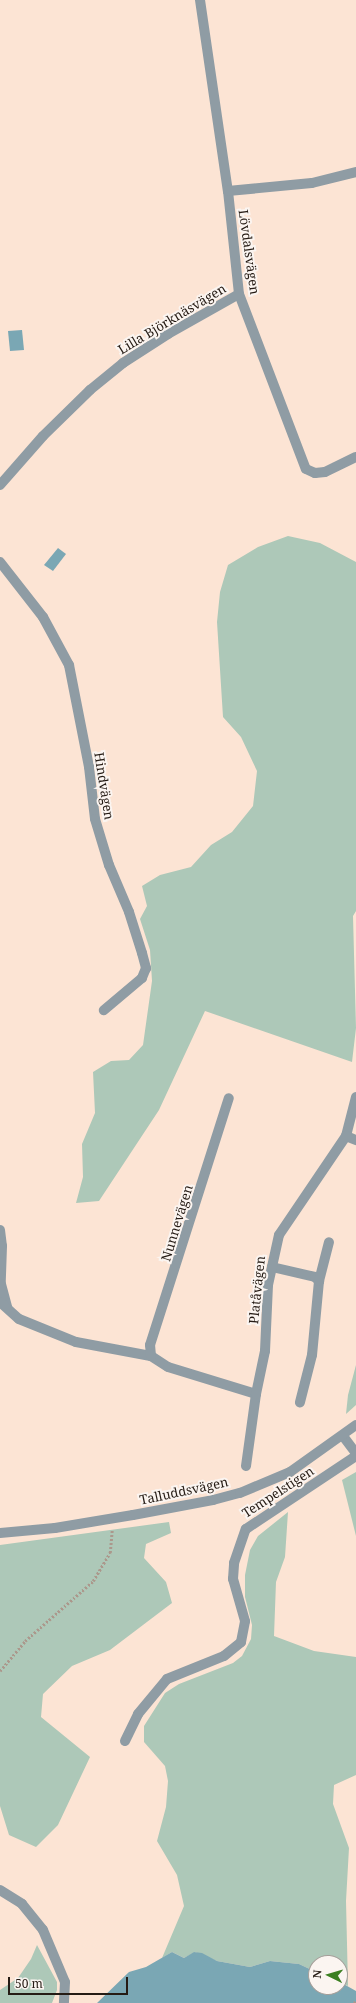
<!DOCTYPE html>
<html>
<head>
<meta charset="utf-8">
<style>
  body { margin:0 }
  #map { position:relative; width:356px; height:2003px; overflow:hidden; background:#fce4d4; font-family:"Noto Serif",serif }
  div>[style] { position:absolute }
  [style*='--x'] { left:calc(var(--x)*1px); top:calc(var(--y)*1px); width:calc(var(--w)*1px); rotate:calc(var(--a)*1deg) }
  .green>* { inset:0; background:#adc8b8 }
  .water>* { inset:0; background:#7aa7b4 }
  .path>* { height:2.5px; margin-top:-1.25px; transform-origin:0; background:repeating-linear-gradient(90deg,#ab988c 0 2px,transparent 0 4px) }
  .minor>* { height:10px; margin:-5px; padding:0 5px; transform-origin:5px; border-radius:5px; background:#8f9ca4 }
  span { translate:-50% -50%; white-space:nowrap; text-align:center; line-height:1.15; -webkit-text-stroke:4px #fbf5f1; paint-order:stroke }
  .street-label { font-size:13px; color:#251b14 }
  .north { position:absolute; left:308px; top:1955px; width:40px; height:40px; box-sizing:border-box; background:#fbf5f1; border:1px solid #a59e99; border-radius:50%; rotate:275deg; font-size:11px; font-weight:700; line-height:16px; text-align:center; color:#251b14 }
  .north::after { content:''; display:block; margin:auto; width:14px; height:18px; background:#3b7f21; clip-path:polygon(50% 0,100% 100%,50% 72%,0 100%) }
  .scale { position:absolute; left:8px; top:1977px; width:120px; height:18px; box-sizing:border-box; border:2px solid #251b14; border-top:0; padding-left:5px; font-size:12px; line-height:14px; white-space:nowrap; color:#251b14; -webkit-text-stroke:3px #fbf5f1; paint-order:stroke }
</style>
</head>
<body>
<div id="map">
  <div class="green">
    <i style="clip-path:polygon(288px 536px,320px 543px,356px 562px,356px 911px,353px 916px,356px 1028px,352px 1062px,205px 1011px,159px 1110px,99px 1201px,76px 1203px,83px 1177px,82px 1144px,95px 1113px,93px 1072px,111px 1061px,129px 1060px,143px 1045px,152px 981px,150px 950px,140px 919px,147px 906px,142px 886px,160px 875px,191px 867px,211px 845px,232px 832px,253px 806px,257px 771px,241px 737px,223px 717px,217px 622px,220px 592px,228px 565px,258px 547px)"></i>
    <i style="clip-path:polygon(356px 1365px,356px 1405px,346px 1414px,348px 1395px)"></i>
    <i style="clip-path:polygon(356px 1472px,356px 1536px,342px 1480px)"></i>
    <i style="clip-path:polygon(288px 1512px,285px 1557px,276px 1582px,274px 1636px,314px 1651px,356px 1657px,356px 1775px,334px 1785px,333px 1804px,349px 1848px,346px 1901px,348px 1986px,340px 1982px,340px 1963px,316px 1963px,316px 1972px,299px 1964px,270px 1961px,250px 1967px,217px 1961px,195px 1952px,184px 1958px,172px 1952px,162px 1958px,184px 1906px,177px 1875px,157px 1841px,166px 1807px,168px 1781px,165px 1766px,144px 1742px,144px 1726px,165px 1693px,179px 1684px,233px 1663px,242px 1656px,251px 1639px,252px 1625px,245px 1597px,245px 1575px,250px 1550px,258px 1536px)"></i>
    <i style="clip-path:polygon(169px 1522px,171px 1533px,146px 1544px,144px 1558px,166px 1582px,172px 1603px,110px 1650px,72px 1666px,43px 1694px,41px 1717px,90px 1757px,58px 1825px,36px 1847px,9px 1835px,0 1806px,0 1545px)"></i>
    <i style="clip-path:polygon(37px 1945px,57px 1982px,57px 1990px,52px 2003px,0 2003px,0 1990px,18px 1978px,31px 1959px)"></i>
  </div>
  <div class="water">
    <i style="clip-path:polygon(22px 330px,24px 350px,10px 351px,8px 331px)"></i>
    <i style="clip-path:polygon(58px 548px,66px 554px,53px 571px,44px 565px)"></i>
    <i style="clip-path:polygon(172px 1952px,184px 1958px,194px 1952px,202px 1953px,217px 1961px,250px 1967px,270px 1961px,299px 1964px,316px 1972px,316px 1987px,340px 1987px,340px 1982px,356px 1991px,356px 2003px,97px 2003px,129px 1972px,146px 1967px)"></i>
  </div>
  <div class="path">
    <i style="--x:0;--y:1671;--w:39;--a:-50"></i>
    <i style="--x:25;--y:1641;--w:91;--a:-41.4"></i>
    <i style="--x:93;--y:1581;--w:33;--a:-59"></i>
    <i style="--x:110;--y:1553;--w:23;--a:-85"></i>
    <i style="--x:354;--y:2003;--w:3;--a:-45"></i>
  </div>
  <div class="minor">
    <i style="--x:200;--y:0;--w:193;--a:81.7"></i>
    <i style="--x:228;--y:191;--w:104;--a:83.9"></i>
    <i style="--x:239;--y:294;--w:187;--a:69.1"></i>
    <i style="--x:306;--y:469;--w:10;--a:24"></i>
    <i style="--x:315;--y:473;--w:10;--a:-6"></i>
    <i style="--x:325;--y:472;--w:34;--a:-26"></i>
    <i style="--x:228;--y:191;--w:84;--a:-5.4"></i>
    <i style="--x:312;--y:183;--w:45;--a:-14"></i>
    <i style="--x:0;--y:485;--w:65;--a:-48.7"></i>
    <i style="--x:43;--y:436;--w:66;--a:-44.4"></i>
    <i style="--x:90;--y:390;--w:43;--a:-39.3"></i>
    <i style="--x:123;--y:363;--w:54;--a:-32.8"></i>
    <i style="--x:168;--y:334;--w:81;--a:-29.4"></i>
    <i style="--x:0;--y:562;--w:70;--a:52"></i>
    <i style="--x:43;--y:617;--w:55;--a:61.6"></i>
    <i style="--x:69;--y:665;--w:104;--a:78.9"></i>
    <i style="--x:89;--y:767;--w:52;--a:83.4"></i>
    <i style="--x:95;--y:819;--w:48;--a:73.1"></i>
    <i style="--x:109;--y:865;--w:51;--a:66.9"></i>
    <i style="--x:129;--y:912;--w:43;--a:72.4"></i>
    <i style="--x:142;--y:953;--w:16;--a:75"></i>
    <i style="--x:146;--y:968;--w:11;--a:112"></i>
    <i style="--x:142;--y:978;--w:50;--a:139.9"></i>
    <i style="--x:356;--y:1097;--w:40;--a:104.4"></i>
    <i style="--x:346;--y:1136;--w:11;--a:22"></i>
    <i style="--x:0;--y:1230;--w:16;--a:83"></i>
    <i style="--x:2;--y:1246;--w:38;--a:92"></i>
    <i style="--x:1;--y:1284;--w:24;--a:75"></i>
    <i style="--x:272;--y:1267;--w:44;--a:13.1"></i>
    <i style="--x:315;--y:1277;--w:6;--a:45"></i>
    <i style="--x:319;--y:1281;--w:74;--a:95.4"></i>
    <i style="--x:312;--y:1355;--w:49;--a:104.3"></i>
    <i style="--x:319;--y:1281;--w:40;--a:-75.6"></i>
    <i style="--x:0;--y:1302;--w:25;--a:42"></i>
    <i style="--x:19;--y:1319;--w:61;--a:22"></i>
    <i style="--x:76;--y:1342;--w:76;--a:10.6"></i>
    <i style="--x:151;--y:1356;--w:20;--a:33"></i>
    <i style="--x:168;--y:1367;--w:92;--a:17.1"></i>
    <i style="--x:151;--y:1356;--w:11;--a:-95"></i>
    <i style="--x:150;--y:1345;--w:259;--a:-72.3"></i>
    <i style="--x:343;--y:1436;--w:21;--a:53"></i>
    <i style="--x:246;--y:1466;--w:73;--a:-82.1"></i>
    <i style="--x:256;--y:1394;--w:44;--a:-78.2"></i>
    <i style="--x:265;--y:1351;--w:66;--a:-87.4"></i>
    <i style="--x:268;--y:1285;--w:51;--a:-77.6"></i>
    <i style="--x:279;--y:1235;--w:120;--a:-55.9"></i>
    <i style="--x:0;--y:1533;--w:55;--a:-5.2"></i>
    <i style="--x:55;--y:1528;--w:79;--a:-9.5"></i>
    <i style="--x:133;--y:1515;--w:81;--a:-10.6"></i>
    <i style="--x:213;--y:1500;--w:28;--a:-15"></i>
    <i style="--x:240;--y:1493;--w:54;--a:-22.8"></i>
    <i style="--x:290;--y:1472;--w:81;--a:-35.5"></i>
    <i style="--x:125;--y:1741;--w:30;--a:-64"></i>
    <i style="--x:138;--y:1714;--w:45;--a:-50.4"></i>
    <i style="--x:167;--y:1679;--w:61;--a:-22"></i>
    <i style="--x:224;--y:1656;--w:22;--a:-39"></i>
    <i style="--x:241;--y:1642;--w:21;--a:-79"></i>
    <i style="--x:245;--y:1621;--w:44;--a:-105.9"></i>
    <i style="--x:233;--y:1579;--w:16;--a:-86"></i>
    <i style="--x:234;--y:1563;--w:36;--a:-71"></i>
    <i style="--x:246;--y:1529;--w:132;--a:-33.6"></i>
    <i style="--x:0;--y:1890;--w:26;--a:32"></i>
    <i style="--x:22;--y:1904;--w:33;--a:51"></i>
    <i style="--x:43;--y:1930;--w:56;--a:67.1"></i>
    <i style="--x:65;--y:1982;--w:21;--a:93"></i>
  </div>
  <div class="street-label">
    <span style="left:249px;top:252px;rotate:82deg">Lövdalsvägen</span>
    <span style="left:172px;top:319px;rotate:-31deg">Lilla Björknäsvägen</span>
    <span style="left:104px;top:786px;rotate:81deg">Hindvägen</span>
    <span style="left:177px;top:1223px;rotate:-73deg">Nunnevägen</span>
    <span style="left:257px;top:1290px;rotate:-84deg">Platåvägen</span>
    <span style="left:184px;top:1491px;rotate:-12deg">Talluddsvägen</span>
    <span style="left:278px;top:1492px;rotate:-33deg">Tempelstigen</span>
  </div>
  <div class="north">N</div>
  <div class="scale">50 m</div>
</div>
</body>
</html>
